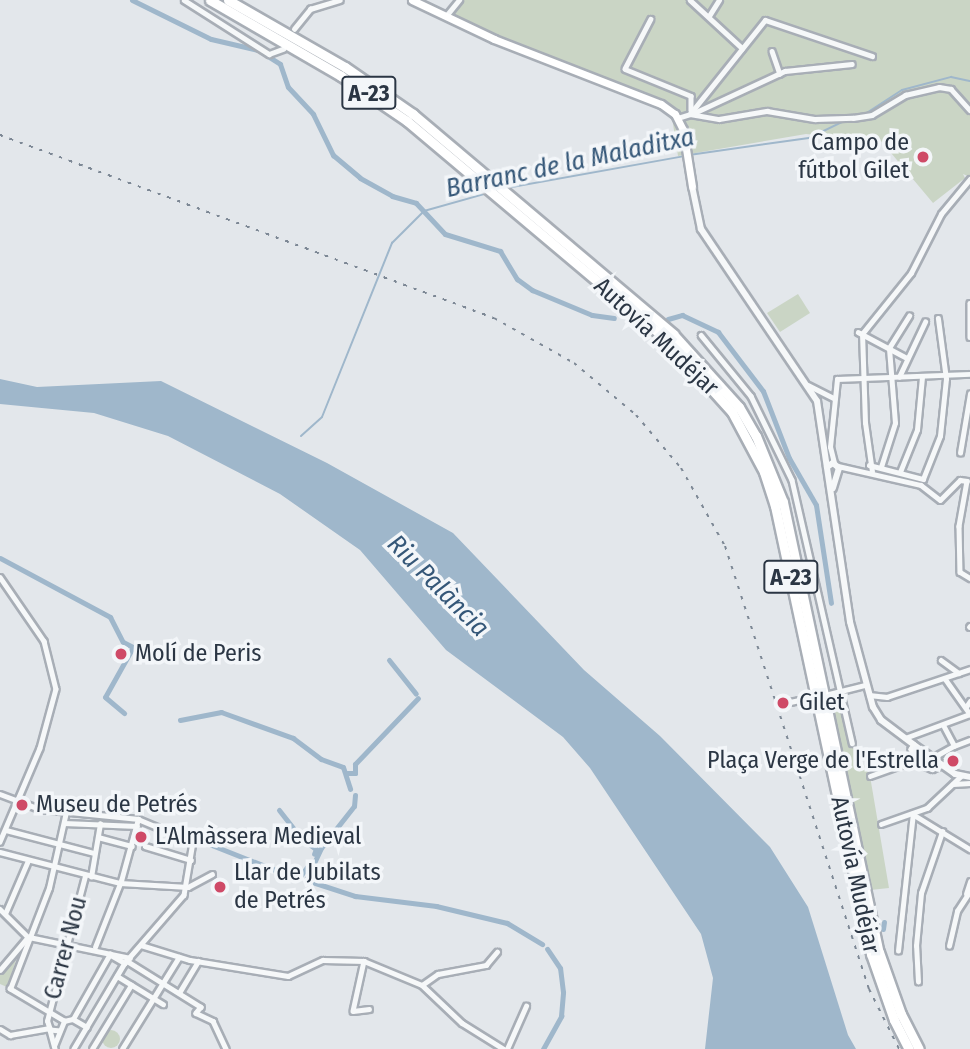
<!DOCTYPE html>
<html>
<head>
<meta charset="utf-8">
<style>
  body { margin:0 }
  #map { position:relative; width:970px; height:1049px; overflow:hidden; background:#e3e7eb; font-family:"Fira Sans Condensed",sans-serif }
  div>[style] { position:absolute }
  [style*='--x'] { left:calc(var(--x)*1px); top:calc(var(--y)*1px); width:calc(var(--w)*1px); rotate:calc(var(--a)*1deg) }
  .green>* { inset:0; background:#cad5c5 }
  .round { border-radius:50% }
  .water>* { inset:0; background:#9fb7cb }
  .stream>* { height:2px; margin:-1px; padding:0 1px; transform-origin:1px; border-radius:1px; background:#9fb7cb }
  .canal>* { height:5px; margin:-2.5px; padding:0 2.5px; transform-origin:2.5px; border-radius:2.5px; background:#9fb7cb }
  .roads { filter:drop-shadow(2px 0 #a8aeb6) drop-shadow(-2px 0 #a8aeb6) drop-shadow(0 2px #a8aeb6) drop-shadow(0 -2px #a8aeb6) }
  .minor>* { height:4.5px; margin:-2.25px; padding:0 2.25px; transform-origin:2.25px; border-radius:2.25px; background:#f6f8f9 }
  .tertiary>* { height:6px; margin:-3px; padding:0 3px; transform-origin:3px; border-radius:3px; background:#f6f8f9 }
  .secondary>* { height:7px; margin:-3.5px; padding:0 3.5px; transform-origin:3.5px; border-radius:3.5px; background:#fff }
  .motorway>* { height:9px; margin:-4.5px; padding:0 4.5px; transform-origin:4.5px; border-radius:4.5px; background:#fff }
  .rail>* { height:2px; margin-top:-1px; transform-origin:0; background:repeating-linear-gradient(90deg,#7d8895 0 3.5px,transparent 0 10.5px) }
  .dots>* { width:19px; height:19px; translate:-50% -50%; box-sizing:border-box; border:4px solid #f3f6f9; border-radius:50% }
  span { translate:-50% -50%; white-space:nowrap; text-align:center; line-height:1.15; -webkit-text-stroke:7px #f3f6f9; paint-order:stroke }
  .shield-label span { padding:2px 5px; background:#f3f6f9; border:2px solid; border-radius:5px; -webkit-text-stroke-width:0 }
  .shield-label { font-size:23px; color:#2b3644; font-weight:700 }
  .poi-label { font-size:24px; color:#2b3644 }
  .right { translate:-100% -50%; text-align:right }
  .left { translate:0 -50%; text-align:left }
  .street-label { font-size:24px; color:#2b3644 }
  .water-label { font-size:26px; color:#355778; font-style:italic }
</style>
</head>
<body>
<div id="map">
  <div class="green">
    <i style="clip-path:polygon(457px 0,970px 0,970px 177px,963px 174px,965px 178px,933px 203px,881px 141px,806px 134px,678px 156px,671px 111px,445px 17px)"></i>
    <i style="clip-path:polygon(798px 294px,810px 313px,780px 332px,767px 313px)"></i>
    <i style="clip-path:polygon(837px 692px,852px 743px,870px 776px,889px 888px,870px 890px,829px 694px)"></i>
    <i style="clip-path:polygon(22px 942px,7px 987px,0 984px,0 973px)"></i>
    <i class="round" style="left:102px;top:1030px;width:18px;height:18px"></i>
  </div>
  <div class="water">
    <i style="clip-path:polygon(0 379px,37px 387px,161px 381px,327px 463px,453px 533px,584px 670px,660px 736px,770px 847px,808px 907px,848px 1035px,856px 1049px,705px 1049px,713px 978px,701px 934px,590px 768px,563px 737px,446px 650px,360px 550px,280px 494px,168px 436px,94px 413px,0 404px)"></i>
  </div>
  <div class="stream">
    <i style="--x:865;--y:114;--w:44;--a:-33"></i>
    <i style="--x:902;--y:90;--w:51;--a:-14.9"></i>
    <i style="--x:951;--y:77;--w:19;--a:12"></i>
    <i style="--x:689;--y:155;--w:121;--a:-8.1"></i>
    <i style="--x:809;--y:138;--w:41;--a:-25.9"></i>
    <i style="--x:507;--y:188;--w:180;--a:-10.2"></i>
    <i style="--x:301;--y:436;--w:28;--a:-42"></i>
    <i style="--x:322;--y:417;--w:188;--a:-68.1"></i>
    <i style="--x:392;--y:243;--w:45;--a:-45"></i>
    <i style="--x:424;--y:211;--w:66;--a:-15.7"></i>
  </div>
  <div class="canal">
    <i style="--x:132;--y:0;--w:88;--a:26.3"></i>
    <i style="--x:211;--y:39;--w:48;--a:13.2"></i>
    <i style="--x:258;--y:50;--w:26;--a:32"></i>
    <i style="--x:280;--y:64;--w:24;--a:71"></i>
    <i style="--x:288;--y:87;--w:37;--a:47"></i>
    <i style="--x:313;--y:114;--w:46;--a:64"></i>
    <i style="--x:333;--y:155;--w:35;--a:40"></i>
    <i style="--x:360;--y:178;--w:37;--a:29"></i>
    <i style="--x:392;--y:196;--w:25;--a:16"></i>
    <i style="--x:416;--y:203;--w:42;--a:46.9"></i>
    <i style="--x:445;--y:234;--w:58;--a:17.2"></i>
    <i style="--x:500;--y:251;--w:33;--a:59"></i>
    <i style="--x:517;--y:279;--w:19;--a:36"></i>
    <i style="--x:532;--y:290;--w:65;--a:22.6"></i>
    <i style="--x:592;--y:315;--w:22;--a:8"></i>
    <i style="--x:668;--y:319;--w:15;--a:-16"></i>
    <i style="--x:682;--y:315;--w:40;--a:25"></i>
    <i style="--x:718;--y:332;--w:74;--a:52.7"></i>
    <i style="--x:763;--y:391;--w:72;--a:68.8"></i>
    <i style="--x:789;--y:458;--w:54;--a:60.1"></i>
    <i style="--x:816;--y:505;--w:99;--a:81.3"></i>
    <i style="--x:0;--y:558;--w:125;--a:28.2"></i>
    <i style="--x:110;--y:617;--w:28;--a:63"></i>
    <i style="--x:123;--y:642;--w:11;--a:27"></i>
    <i style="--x:133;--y:647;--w:57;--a:119.2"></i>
    <i style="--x:105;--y:697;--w:25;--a:40"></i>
    <i style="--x:389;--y:660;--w:43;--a:51.5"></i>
    <i style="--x:180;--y:720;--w:42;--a:-11"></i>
    <i style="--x:221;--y:712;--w:77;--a:19.9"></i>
    <i style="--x:293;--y:738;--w:35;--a:37"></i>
    <i style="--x:321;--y:759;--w:23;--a:20"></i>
    <i style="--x:343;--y:767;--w:23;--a:72"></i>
    <i style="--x:347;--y:773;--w:8;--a:0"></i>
    <i style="--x:355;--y:773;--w:9;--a:-90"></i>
    <i style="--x:355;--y:764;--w:91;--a:-46.3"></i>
    <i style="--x:355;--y:795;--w:11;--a:95"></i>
    <i style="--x:354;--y:806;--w:53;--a:128.2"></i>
    <i style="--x:321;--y:848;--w:35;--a:115"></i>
    <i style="--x:306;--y:880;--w:52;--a:18.1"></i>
    <i style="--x:355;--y:896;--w:82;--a:7"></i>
    <i style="--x:436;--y:906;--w:73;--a:13.5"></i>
    <i style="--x:507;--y:923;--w:41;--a:31"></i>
    <i style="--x:279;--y:810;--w:37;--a:52"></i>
    <i style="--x:302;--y:839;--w:17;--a:36"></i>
    <i style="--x:316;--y:849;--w:5;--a:112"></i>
    <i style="--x:209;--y:844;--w:96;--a:21.5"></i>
    <i style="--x:298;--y:879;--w:20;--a:-53"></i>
    <i style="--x:883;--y:929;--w:7;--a:-82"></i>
    <i style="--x:543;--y:1049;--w:38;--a:-61"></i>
    <i style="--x:561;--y:1016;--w:24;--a:-85"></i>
    <i style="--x:563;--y:992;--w:24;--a:-97"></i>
    <i style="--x:560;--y:968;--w:23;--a:-124"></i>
  </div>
  <div class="roads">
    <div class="minor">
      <i style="--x:184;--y:0;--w:101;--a:32.4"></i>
      <i style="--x:269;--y:54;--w:15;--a:-20"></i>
      <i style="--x:690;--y:0;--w:71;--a:42.7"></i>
      <i style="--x:446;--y:16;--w:21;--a:-51"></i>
      <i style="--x:709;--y:16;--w:19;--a:-58"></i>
      <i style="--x:651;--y:19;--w:56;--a:117.5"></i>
      <i style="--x:625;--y:69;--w:71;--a:22.2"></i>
      <i style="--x:691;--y:96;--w:14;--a:90"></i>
      <i style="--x:294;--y:29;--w:26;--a:-51"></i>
      <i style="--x:310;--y:9;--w:31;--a:-17"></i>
      <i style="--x:772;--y:51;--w:24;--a:71"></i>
      <i style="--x:694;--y:113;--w:100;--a:-24.8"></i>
      <i style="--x:785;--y:71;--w:67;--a:-6"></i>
      <i style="--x:690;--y:114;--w:29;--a:10"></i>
      <i style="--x:719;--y:119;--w:49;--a:-9.5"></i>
      <i style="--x:767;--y:111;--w:49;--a:9.5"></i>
      <i style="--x:815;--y:119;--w:38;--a:-2"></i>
      <i style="--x:853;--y:118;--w:19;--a:-9"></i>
      <i style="--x:872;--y:115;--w:39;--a:-31"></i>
      <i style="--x:905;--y:95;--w:35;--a:-13"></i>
      <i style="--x:939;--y:87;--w:12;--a:9"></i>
      <i style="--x:951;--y:89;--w:28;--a:48"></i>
      <i style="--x:678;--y:118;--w:13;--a:-18"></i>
      <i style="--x:690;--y:114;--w:120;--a:-51.4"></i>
      <i style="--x:765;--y:20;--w:113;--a:18.6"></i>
      <i style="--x:970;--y:303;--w:34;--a:90"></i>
      <i style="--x:858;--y:332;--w:55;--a:28"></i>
      <i style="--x:701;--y:335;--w:79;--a:50.7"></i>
      <i style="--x:751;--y:396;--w:93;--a:64"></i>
      <i style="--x:792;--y:480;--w:270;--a:77.1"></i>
      <i style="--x:899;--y:377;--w:61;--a:-64.7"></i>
      <i style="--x:808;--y:385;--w:30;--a:27"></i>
      <i style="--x:960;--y:453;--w:60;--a:-80.4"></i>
      <i style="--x:834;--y:463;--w:16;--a:-104"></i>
      <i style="--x:830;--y:447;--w:68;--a:-84.1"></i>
      <i style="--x:837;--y:379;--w:133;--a:-2.2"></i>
      <i style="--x:869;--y:465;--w:56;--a:14.5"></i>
      <i style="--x:923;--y:479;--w:46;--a:-68.4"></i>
      <i style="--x:940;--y:436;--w:57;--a:-84"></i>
      <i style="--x:946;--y:379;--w:61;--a:-97.6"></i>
      <i style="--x:838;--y:466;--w:85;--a:12.9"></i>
      <i style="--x:921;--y:485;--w:24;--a:38"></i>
      <i style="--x:940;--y:500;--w:28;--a:-45"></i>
      <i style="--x:960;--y:480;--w:7;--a:8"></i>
      <i style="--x:967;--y:481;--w:46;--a:100.1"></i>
      <i style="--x:959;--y:526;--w:46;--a:88.8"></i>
      <i style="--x:960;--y:572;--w:12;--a:31"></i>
      <i style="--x:881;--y:467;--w:46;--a:-72.3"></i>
      <i style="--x:895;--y:423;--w:75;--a:-94.6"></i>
      <i style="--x:889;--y:348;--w:38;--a:-58"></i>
      <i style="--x:872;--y:472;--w:49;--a:-98.1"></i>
      <i style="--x:865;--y:423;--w:89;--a:-91.9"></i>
      <i style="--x:862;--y:334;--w:78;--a:-51.2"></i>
      <i style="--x:911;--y:273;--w:66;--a:-63"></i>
      <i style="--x:941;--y:214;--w:45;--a:-50.4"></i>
      <i style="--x:900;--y:472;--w:45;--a:-68"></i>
      <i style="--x:917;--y:430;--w:53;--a:-84.6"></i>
      <i style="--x:0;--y:577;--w:78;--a:55.5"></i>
      <i style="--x:44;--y:641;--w:49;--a:76"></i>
      <i style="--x:56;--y:689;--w:61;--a:105.2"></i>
      <i style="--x:40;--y:748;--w:102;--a:113.1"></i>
      <i style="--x:969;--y:627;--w:1;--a:-45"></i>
      <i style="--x:941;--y:660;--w:22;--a:36"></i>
      <i style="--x:946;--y:680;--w:42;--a:54.8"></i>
      <i style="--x:829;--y:694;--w:38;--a:-14"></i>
      <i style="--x:869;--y:695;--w:18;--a:6"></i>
      <i style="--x:887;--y:697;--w:88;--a:-18.6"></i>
      <i style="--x:790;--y:702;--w:19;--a:-12"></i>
      <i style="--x:966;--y:707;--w:7;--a:-56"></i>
      <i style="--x:905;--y:738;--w:69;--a:-20.3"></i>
      <i style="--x:914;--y:745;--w:5;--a:127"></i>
      <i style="--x:911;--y:749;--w:20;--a:53"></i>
      <i style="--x:923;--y:765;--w:10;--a:24"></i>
      <i style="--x:932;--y:769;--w:11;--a:-22"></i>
      <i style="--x:954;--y:746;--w:17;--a:-21"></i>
      <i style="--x:932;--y:758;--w:25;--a:-29"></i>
      <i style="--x:954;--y:746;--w:21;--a:-118"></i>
      <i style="--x:870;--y:776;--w:50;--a:-19.9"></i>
      <i style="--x:953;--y:784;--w:17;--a:-3"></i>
      <i style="--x:0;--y:794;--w:43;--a:20.6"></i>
      <i style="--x:40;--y:809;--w:99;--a:5.8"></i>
      <i style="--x:138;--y:819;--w:60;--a:22.7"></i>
      <i style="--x:193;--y:842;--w:54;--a:99.6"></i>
      <i style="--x:184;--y:895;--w:90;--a:130.9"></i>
      <i style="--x:125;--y:963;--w:100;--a:120.7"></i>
      <i style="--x:914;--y:815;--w:66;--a:31.3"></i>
      <i style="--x:64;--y:823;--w:73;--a:2.4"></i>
      <i style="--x:881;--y:824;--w:49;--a:-19.2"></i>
      <i style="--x:927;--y:808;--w:47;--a:-43.3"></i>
      <i style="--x:6;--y:830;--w:91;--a:14.6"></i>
      <i style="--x:98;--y:837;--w:35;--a:15"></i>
      <i style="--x:145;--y:846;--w:48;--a:16.9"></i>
      <i style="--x:0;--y:852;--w:124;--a:14.5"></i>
      <i style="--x:120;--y:883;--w:68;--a:3.4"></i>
      <i style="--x:188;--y:887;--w:27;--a:-28"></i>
      <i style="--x:91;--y:877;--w:54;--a:-80.4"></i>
      <i style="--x:966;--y:894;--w:13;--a:-72"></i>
      <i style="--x:0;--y:909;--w:40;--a:45"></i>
      <i style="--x:5;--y:914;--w:56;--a:-66.7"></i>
      <i style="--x:29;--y:937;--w:103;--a:11.7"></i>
      <i style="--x:141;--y:945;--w:51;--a:17"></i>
      <i style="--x:190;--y:960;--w:99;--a:9.3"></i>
      <i style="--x:288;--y:976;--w:38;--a:-25"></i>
      <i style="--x:323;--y:960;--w:41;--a:1.4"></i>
      <i style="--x:364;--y:961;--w:63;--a:22.5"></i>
      <i style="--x:422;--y:985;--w:55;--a:43.5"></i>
      <i style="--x:462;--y:1023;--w:49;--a:31.8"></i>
      <i style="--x:949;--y:946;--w:36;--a:-77"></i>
      <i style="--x:957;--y:911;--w:24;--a:-57"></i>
      <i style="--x:95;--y:947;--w:71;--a:-68.5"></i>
      <i style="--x:121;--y:881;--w:64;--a:-74.7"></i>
      <i style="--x:898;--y:951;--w:138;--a:-83.8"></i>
      <i style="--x:111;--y:955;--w:16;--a:30"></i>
      <i style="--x:127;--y:961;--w:87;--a:31.9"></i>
      <i style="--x:201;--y:1007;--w:8;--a:130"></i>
      <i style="--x:196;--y:1013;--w:19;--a:25"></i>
      <i style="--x:213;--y:1021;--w:31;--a:65"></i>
      <i style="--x:364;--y:961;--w:51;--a:102.4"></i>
      <i style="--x:353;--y:1011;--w:16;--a:-7"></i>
      <i style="--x:0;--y:970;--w:43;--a:-49.7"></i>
      <i style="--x:117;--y:976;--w:54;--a:31.3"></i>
      <i style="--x:918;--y:982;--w:36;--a:-93"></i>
      <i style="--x:916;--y:946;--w:53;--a:-84.6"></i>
      <i style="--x:921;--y:893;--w:65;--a:-71"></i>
      <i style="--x:422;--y:985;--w:19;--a:-35"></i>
      <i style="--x:438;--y:974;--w:49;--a:-10.6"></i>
      <i style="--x:486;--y:965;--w:17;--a:-50"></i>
      <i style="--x:179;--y:993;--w:37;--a:-59"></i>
      <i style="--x:73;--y:1019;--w:75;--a:-60.4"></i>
      <i style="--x:64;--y:1021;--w:63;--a:-149.3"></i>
      <i style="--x:10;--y:989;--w:108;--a:-68.9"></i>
      <i style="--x:49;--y:888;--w:78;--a:-77.4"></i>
      <i style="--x:64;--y:1021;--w:9;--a:-13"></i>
      <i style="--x:73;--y:1019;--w:16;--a:30"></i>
      <i style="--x:0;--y:1029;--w:12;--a:31"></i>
      <i style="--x:10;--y:1035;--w:40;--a:-10"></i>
      <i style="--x:50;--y:1030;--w:20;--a:75"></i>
      <i style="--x:60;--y:1031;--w:10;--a:-174"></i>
      <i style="--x:50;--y:1030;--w:9;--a:-108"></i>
      <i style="--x:47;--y:1021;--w:150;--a:-75.3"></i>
      <i style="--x:54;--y:1046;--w:27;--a:-68"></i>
      <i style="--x:92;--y:1049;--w:75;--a:-58.6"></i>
      <i style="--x:122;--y:1049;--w:108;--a:-58.2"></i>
      <i style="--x:507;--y:1049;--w:47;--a:-66.2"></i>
    </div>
    <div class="tertiary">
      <i style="--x:692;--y:186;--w:44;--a:78.2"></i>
      <i style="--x:701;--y:229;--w:207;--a:56"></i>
      <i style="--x:817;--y:401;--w:223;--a:81.5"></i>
      <i style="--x:850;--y:622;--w:88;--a:74.9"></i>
      <i style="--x:873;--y:707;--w:15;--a:58"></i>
      <i style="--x:881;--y:720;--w:41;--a:37.1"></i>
      <i style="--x:914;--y:745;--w:50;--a:35.3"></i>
      <i style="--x:955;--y:774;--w:15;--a:11"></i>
      <i style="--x:827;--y:467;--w:7;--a:-34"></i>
      <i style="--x:833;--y:463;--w:8;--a:40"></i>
      <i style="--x:839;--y:468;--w:21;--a:107"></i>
    </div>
    <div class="secondary">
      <i style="--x:412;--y:0;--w:91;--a:25.4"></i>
      <i style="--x:494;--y:39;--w:179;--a:21.3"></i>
      <i style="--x:661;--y:104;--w:17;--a:36"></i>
      <i style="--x:675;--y:114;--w:18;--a:63"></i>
      <i style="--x:683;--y:130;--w:57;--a:80.9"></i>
    </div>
    <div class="motorway">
      <i style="--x:210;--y:0;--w:151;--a:30.1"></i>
      <i style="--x:341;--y:76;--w:80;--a:34.3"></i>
      <i style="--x:407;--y:121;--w:341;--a:40.1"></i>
      <i style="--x:668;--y:341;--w:96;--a:48"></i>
      <i style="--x:732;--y:412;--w:68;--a:61.9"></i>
      <i style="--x:764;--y:472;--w:36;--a:72"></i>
      <i style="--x:775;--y:506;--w:458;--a:77.9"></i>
      <i style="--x:871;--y:954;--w:70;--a:70.8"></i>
      <i style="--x:894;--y:1020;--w:33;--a:63"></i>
      <i style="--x:228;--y:0;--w:135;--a:29.8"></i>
      <i style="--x:345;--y:67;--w:83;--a:34.7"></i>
      <i style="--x:413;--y:114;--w:341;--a:40.2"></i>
      <i style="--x:673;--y:334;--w:98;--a:47.9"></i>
      <i style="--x:739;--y:407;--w:34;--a:60"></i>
      <i style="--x:756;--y:436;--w:71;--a:67.8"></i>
      <i style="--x:783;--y:502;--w:460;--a:78"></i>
      <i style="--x:879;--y:952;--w:66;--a:70.5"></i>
      <i style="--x:901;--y:1014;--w:39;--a:63"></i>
    </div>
  </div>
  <div class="rail">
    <i style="--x:0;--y:135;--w:527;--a:20.33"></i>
    <i style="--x:494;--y:318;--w:92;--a:29.4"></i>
    <i style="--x:574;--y:363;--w:81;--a:40"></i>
    <i style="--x:636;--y:415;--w:70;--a:49.7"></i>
    <i style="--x:681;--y:468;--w:90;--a:60.6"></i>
    <i style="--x:725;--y:546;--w:466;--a:72"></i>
    <i style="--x:869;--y:989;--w:67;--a:63.4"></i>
  </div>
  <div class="dots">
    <i style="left:923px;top:157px;background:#cf4a67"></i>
    <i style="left:121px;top:654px;background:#cf4a67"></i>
    <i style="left:783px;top:703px;background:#cf4a67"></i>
    <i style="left:953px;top:761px;background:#cf4a67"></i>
    <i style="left:22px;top:805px;background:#cf4a67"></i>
    <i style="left:141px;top:837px;background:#cf4a67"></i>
    <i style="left:220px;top:887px;background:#cf4a67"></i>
  </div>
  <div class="shield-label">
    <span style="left:369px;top:93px">A-23</span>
    <span style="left:791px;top:577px">A-23</span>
  </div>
  <div class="poi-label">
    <span class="right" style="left:909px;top:157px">Campo de<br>fútbol Gilet</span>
    <span class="left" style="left:135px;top:654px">Molí de Peris</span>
    <span class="left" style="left:799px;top:703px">Gilet</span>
    <span class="right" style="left:939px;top:761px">Plaça Verge de l'Estrella</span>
    <span class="left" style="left:36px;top:805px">Museu de Petrés</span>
    <span class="left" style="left:155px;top:837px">L'Almàssera Medieval</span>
    <span class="left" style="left:234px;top:887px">Llar de Jubilats<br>de Petrés</span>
  </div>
  <div class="street-label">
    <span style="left:656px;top:337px;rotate:43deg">Autovía Mudéjar</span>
    <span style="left:855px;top:875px;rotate:78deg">Autovía Mudéjar</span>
    <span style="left:66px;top:948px;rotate:-75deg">Carrer Nou</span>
  </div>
  <div class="water-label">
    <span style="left:570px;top:163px;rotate:-12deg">Barranc de la Maladitxa</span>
    <span style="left:438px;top:586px;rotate:45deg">Riu Palància</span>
  </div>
</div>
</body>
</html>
